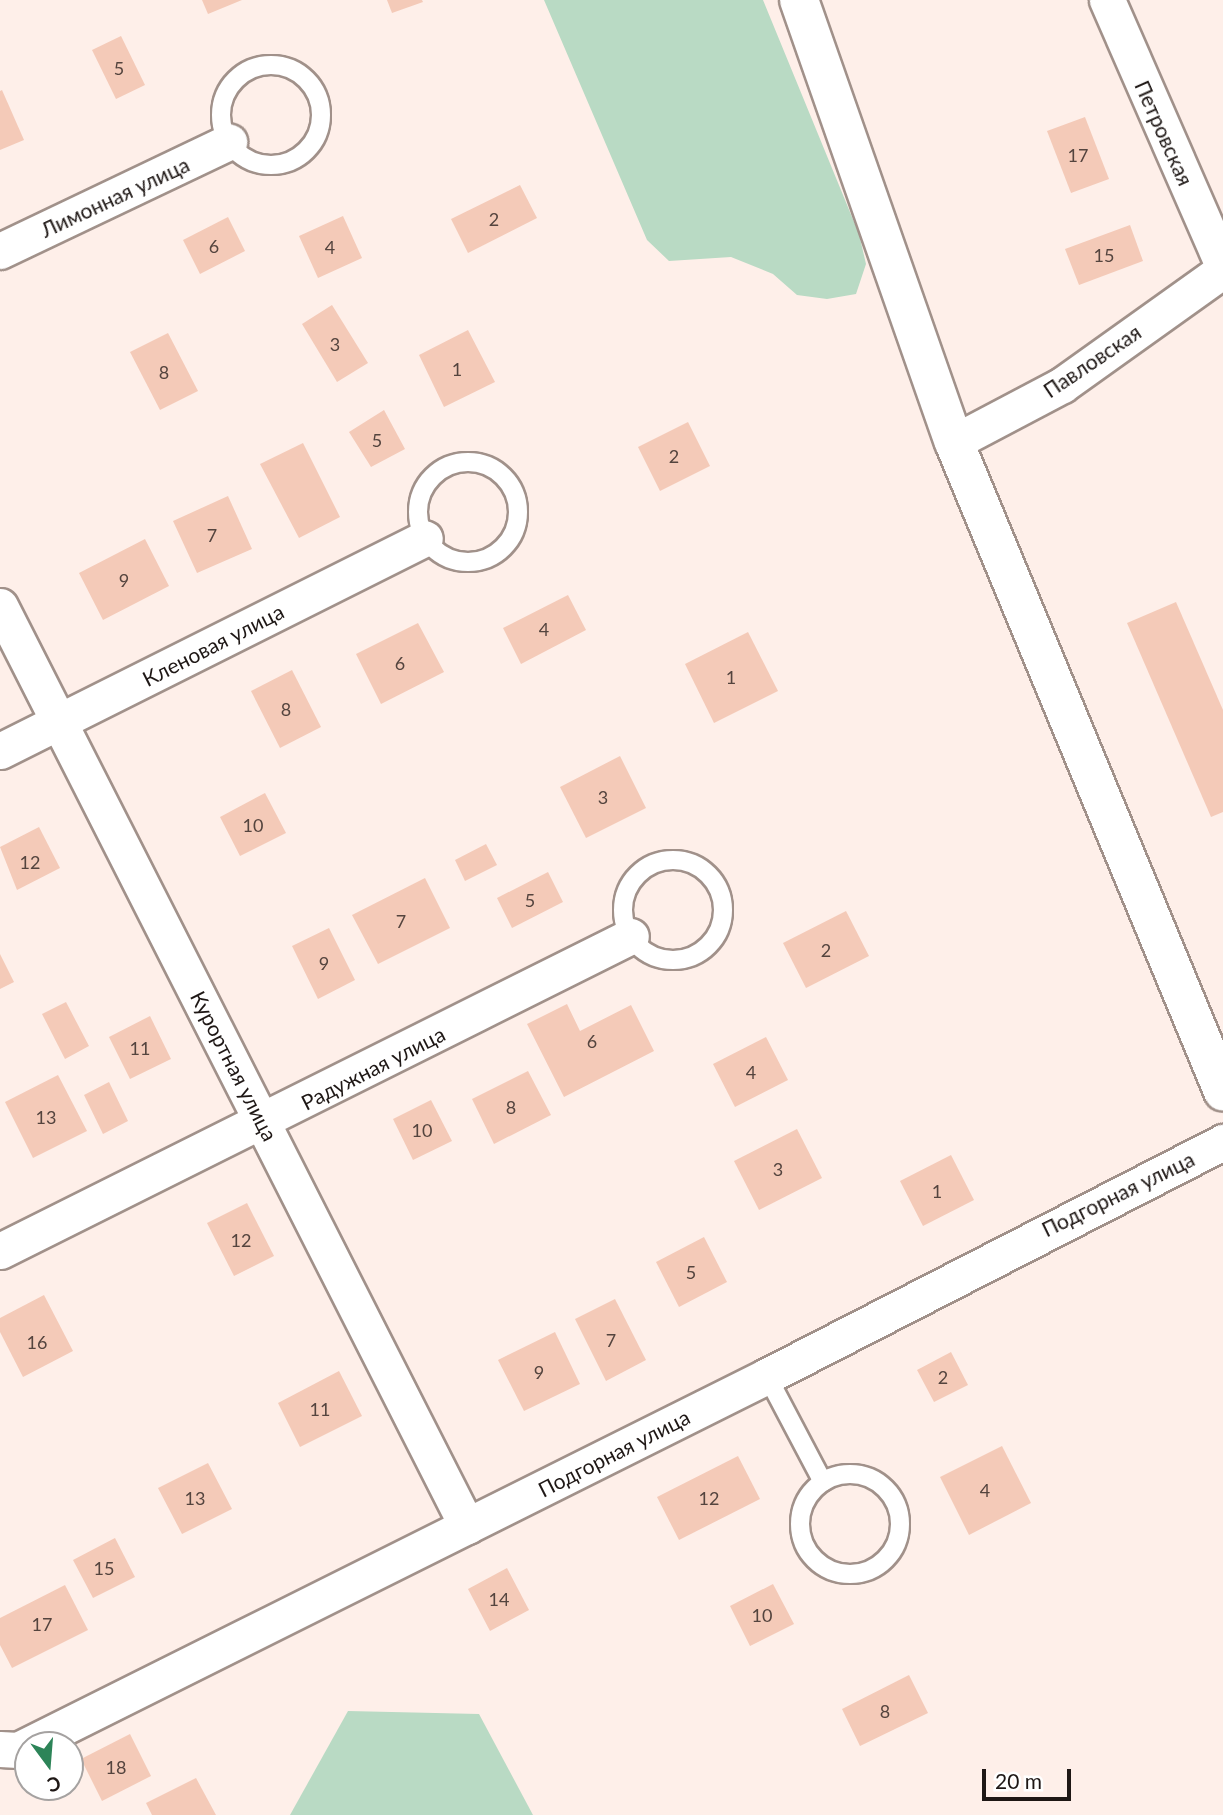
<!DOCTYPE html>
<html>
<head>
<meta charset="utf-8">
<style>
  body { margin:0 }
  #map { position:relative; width:1223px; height:1815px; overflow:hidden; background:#feefe9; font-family:Lato,sans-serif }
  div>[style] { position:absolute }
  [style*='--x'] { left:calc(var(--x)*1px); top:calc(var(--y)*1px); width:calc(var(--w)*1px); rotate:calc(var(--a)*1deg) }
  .green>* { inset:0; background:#b9dac4 }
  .building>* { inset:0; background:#f4cab8 }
  .roads { filter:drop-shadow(2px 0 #a1918a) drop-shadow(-2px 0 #a1918a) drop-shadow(0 2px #a1918a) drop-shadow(0 -2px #a1918a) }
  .service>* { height:18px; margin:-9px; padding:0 9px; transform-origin:9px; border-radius:9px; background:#fff }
  .service>.ring { margin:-9px; padding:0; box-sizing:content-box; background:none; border:18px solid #fff; border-radius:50% }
  .minor>* { height:35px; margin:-17.5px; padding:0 17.5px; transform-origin:17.5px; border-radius:17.5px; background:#fff }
  .tertiary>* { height:38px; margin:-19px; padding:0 19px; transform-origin:19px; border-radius:19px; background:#fff }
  span { translate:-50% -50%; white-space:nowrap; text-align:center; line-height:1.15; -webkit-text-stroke:5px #fff; paint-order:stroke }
  .number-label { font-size:18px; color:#54443e }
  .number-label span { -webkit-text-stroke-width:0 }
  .street-label { font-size:21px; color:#1e1715 }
  .north { position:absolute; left:14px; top:1731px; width:70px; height:70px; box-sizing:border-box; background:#fff; border:2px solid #a5a2a1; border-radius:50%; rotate:164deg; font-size:19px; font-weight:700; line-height:28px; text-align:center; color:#1e1715 }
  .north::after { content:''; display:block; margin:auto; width:24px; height:32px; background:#2d8458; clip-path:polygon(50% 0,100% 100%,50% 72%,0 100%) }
  .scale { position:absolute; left:982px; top:1769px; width:89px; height:32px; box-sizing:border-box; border:4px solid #1e1715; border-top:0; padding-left:9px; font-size:21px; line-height:24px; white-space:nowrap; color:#1e1715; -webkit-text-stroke:5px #fff; paint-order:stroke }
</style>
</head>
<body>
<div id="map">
  <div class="green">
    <i style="clip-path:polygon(544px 0,763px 0,859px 234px,866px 264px,856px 294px,827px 299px,797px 295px,773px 274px,731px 257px,669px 261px,647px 240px)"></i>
    <i style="clip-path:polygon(348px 1711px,479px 1714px,533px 1815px,290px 1815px)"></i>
  </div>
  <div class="building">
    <i style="clip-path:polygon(202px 0,242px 0,208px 14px)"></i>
    <i style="clip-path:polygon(387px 0,422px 0,423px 2px,392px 13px)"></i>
    <i style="clip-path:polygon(121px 36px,145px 85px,116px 99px,92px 50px)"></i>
    <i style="clip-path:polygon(2px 90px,24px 140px,0 150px,0 91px)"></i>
    <i style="clip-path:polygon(1085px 117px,1109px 179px,1071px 193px,1047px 131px)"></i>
    <i style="clip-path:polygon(520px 185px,537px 218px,468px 253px,451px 219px)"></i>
    <i style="clip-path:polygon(343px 216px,362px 258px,318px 278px,299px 236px)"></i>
    <i style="clip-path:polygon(228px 217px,245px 251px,200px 274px,183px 240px)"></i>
    <i style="clip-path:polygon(1130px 225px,1143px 261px,1079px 285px,1065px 249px)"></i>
    <i style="clip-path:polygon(332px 305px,368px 363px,337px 382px,302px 324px)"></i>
    <i style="clip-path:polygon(468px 330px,495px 382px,444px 407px,419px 355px)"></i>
    <i style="clip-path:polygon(168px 333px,198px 391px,160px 410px,130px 352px)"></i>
    <i style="clip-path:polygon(384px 410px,405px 449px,371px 467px,349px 432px)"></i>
    <i style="clip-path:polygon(688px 422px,710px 466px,660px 491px,638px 447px)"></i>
    <i style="clip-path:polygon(303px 443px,340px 517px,299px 538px,260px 464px)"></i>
    <i style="clip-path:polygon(228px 496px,252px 549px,197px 573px,173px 521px)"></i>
    <i style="clip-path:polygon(145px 539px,169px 586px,103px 620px,79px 573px)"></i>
    <i style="clip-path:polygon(568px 595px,586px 630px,521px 664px,503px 628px)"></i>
    <i style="clip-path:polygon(1176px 602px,1223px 710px,1223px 812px,1211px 817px,1127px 623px)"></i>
    <i style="clip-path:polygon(418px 623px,444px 672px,381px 704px,356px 654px)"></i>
    <i style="clip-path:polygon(748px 632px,778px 691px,714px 723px,685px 664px)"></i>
    <i style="clip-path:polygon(292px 670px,321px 727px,280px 748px,251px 691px)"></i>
    <i style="clip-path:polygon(620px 756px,646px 808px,586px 838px,560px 787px)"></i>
    <i style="clip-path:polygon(265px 793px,286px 833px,240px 856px,220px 817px)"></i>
    <i style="clip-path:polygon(39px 827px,60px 868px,17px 890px,0 847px)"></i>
    <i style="clip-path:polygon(486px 844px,497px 865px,465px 881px,455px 860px)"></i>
    <i style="clip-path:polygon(548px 872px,563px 902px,512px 928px,497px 898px)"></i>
    <i style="clip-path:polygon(425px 878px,450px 928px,378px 964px,352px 915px)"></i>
    <i style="clip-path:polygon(846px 911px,869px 956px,806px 988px,783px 943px)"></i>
    <i style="clip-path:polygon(329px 928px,355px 980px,318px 999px,292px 946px)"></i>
    <i style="clip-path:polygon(0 954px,14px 982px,0 989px)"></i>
    <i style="clip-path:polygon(66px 1002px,89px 1046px,65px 1059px,42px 1014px)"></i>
    <i style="clip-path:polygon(567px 1004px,580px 1031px,631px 1005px,654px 1051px,564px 1097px,527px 1024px)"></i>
    <i style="clip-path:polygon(150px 1016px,171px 1059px,130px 1079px,109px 1037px)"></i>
    <i style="clip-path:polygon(766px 1037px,788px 1080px,735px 1107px,713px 1064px)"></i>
    <i style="clip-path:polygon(528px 1071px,551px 1115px,494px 1144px,472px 1099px)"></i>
    <i style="clip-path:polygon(58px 1075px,87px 1131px,33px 1158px,5px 1102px)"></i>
    <i style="clip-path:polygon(109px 1082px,128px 1121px,103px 1134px,84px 1095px)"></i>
    <i style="clip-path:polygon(431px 1100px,452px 1141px,413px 1160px,393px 1119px)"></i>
    <i style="clip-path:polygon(797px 1129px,822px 1178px,759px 1210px,734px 1161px)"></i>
    <i style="clip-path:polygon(951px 1155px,974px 1200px,923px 1226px,900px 1181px)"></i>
    <i style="clip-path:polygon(247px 1203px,274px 1256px,234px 1276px,207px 1223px)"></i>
    <i style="clip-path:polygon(704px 1237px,727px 1282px,679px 1307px,656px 1262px)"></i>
    <i style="clip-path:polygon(44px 1295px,73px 1351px,23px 1377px,0 1332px,0 1318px)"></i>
    <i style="clip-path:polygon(615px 1299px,646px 1360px,606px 1381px,575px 1319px)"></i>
    <i style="clip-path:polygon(555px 1332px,580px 1384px,524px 1411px,498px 1360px)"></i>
    <i style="clip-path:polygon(951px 1352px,968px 1385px,934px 1402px,917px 1370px)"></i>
    <i style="clip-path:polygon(339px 1371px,362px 1416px,300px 1447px,278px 1403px)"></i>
    <i style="clip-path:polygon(1002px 1446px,1031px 1503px,969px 1535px,940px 1477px)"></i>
    <i style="clip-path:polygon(738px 1456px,760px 1499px,679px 1540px,657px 1497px)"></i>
    <i style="clip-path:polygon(208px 1463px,232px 1509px,182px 1534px,158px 1488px)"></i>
    <i style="clip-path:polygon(115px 1538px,135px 1577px,93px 1598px,73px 1560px)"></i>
    <i style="clip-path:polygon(507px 1568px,529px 1610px,490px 1631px,468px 1589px)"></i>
    <i style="clip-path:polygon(773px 1584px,794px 1624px,750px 1646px,730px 1606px)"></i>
    <i style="clip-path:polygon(65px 1585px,88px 1630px,12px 1668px,0 1645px,0 1618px)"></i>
    <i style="clip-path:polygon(909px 1675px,928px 1713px,860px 1746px,842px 1709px)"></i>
    <i style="clip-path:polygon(130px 1734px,151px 1776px,102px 1801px,81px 1759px)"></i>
    <i style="clip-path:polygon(196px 1778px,216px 1815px,152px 1815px,146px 1803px)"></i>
  </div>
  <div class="roads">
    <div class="service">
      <i class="ring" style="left:221px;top:65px;width:82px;height:82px"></i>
      <i class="ring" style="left:418px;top:462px;width:82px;height:82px"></i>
      <i class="ring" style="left:623px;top:860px;width:82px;height:82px"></i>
      <i style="--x:767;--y:1376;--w:120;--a:62.2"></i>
      <i class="ring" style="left:800px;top:1474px;width:82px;height:82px"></i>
    </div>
    <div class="minor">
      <i style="--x:1107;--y:0;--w:290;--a:66.4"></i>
      <i style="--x:0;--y:251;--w:254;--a:-25.5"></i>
      <i style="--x:954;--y:442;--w:122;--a:-27.8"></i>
      <i style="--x:1062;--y:385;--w:198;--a:-35.5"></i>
      <i style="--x:0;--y:606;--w:1032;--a:63.09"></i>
      <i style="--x:0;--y:751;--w:475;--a:-26.6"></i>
      <i style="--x:0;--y:1251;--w:705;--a:-26.53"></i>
      <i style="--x:0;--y:1749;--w:18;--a:3"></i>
      <i style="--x:18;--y:1750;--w:837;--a:-26.53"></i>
      <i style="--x:767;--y:1376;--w:513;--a:-27.16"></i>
    </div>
    <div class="tertiary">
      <i style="--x:799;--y:0;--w:468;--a:70.7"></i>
      <i style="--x:954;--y:442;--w:703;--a:67.49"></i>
    </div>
  </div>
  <div class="number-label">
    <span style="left:119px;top:68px">5</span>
    <span style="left:1078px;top:155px">17</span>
    <span style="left:494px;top:219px">2</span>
    <span style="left:214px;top:246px">6</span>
    <span style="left:330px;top:247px">4</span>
    <span style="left:1104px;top:255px">15</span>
    <span style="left:335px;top:344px">3</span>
    <span style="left:457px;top:369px">1</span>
    <span style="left:164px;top:372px">8</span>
    <span style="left:377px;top:440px">5</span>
    <span style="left:674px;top:456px">2</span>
    <span style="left:212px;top:535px">7</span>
    <span style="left:124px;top:580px">9</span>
    <span style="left:544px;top:629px">4</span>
    <span style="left:400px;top:663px">6</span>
    <span style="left:731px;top:677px">1</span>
    <span style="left:286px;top:709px">8</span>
    <span style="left:603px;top:797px">3</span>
    <span style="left:253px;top:825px">10</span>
    <span style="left:30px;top:862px">12</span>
    <span style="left:530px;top:900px">5</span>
    <span style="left:401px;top:921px">7</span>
    <span style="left:826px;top:950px">2</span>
    <span style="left:324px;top:963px">9</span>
    <span style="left:592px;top:1041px">6</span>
    <span style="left:140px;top:1048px">11</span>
    <span style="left:751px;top:1072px">4</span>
    <span style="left:511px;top:1107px">8</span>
    <span style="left:46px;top:1117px">13</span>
    <span style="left:422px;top:1130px">10</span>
    <span style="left:778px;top:1169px">3</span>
    <span style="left:937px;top:1191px">1</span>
    <span style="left:241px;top:1240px">12</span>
    <span style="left:691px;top:1272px">5</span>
    <span style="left:611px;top:1340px">7</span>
    <span style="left:37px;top:1342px">16</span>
    <span style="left:539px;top:1372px">9</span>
    <span style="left:943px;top:1377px">2</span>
    <span style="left:320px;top:1409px">11</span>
    <span style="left:985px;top:1490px">4</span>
    <span style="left:195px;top:1498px">13</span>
    <span style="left:709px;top:1498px">12</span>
    <span style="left:104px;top:1568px">15</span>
    <span style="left:499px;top:1599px">14</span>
    <span style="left:762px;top:1615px">10</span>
    <span style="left:42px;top:1624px">17</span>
    <span style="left:885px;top:1711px">8</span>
    <span style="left:116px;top:1767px">18</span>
  </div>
  <div class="street-label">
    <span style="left:1164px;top:133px;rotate:66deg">Петровская</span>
    <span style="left:115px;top:197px;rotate:-25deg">Лимонная улица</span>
    <span style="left:1092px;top:361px;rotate:-34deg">Павловская</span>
    <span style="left:213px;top:645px;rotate:-27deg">Кленовая улица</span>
    <span style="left:234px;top:1066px;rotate:63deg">Курортная улица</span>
    <span style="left:373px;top:1068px;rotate:-27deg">Радужная улица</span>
    <span style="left:1118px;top:1194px;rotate:-26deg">Подгорная улица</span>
    <span style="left:614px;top:1453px;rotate:-27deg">Подгорная улица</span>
  </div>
  <div class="north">С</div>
  <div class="scale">20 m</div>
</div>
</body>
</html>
